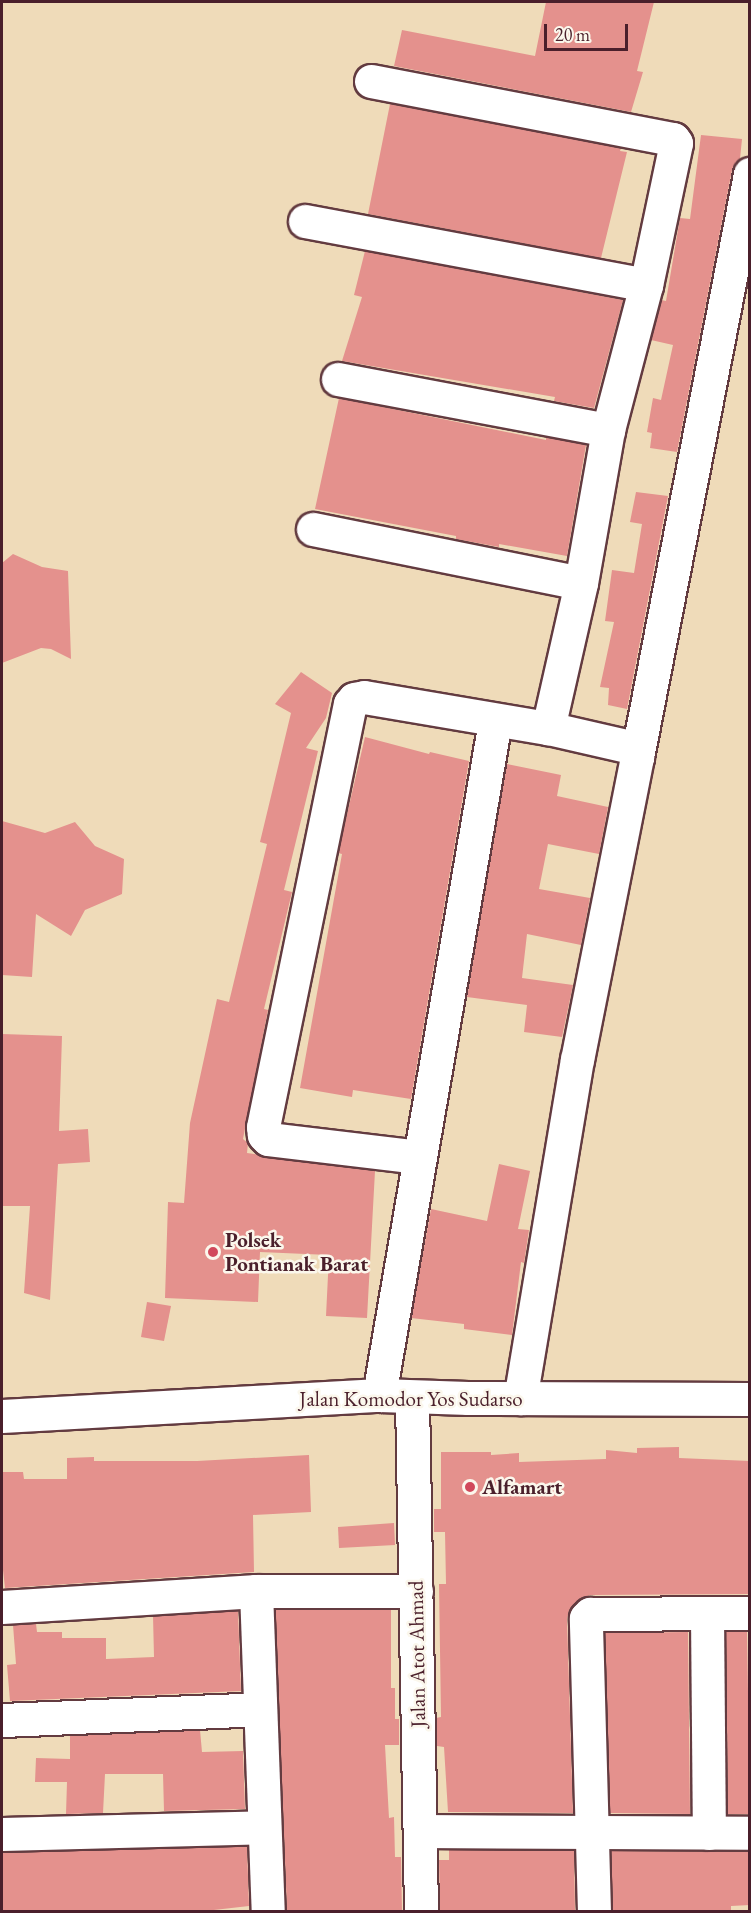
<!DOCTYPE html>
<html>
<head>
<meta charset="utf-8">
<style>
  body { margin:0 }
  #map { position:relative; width:751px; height:1913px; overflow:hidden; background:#efdbb9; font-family:"EB Garamond",serif }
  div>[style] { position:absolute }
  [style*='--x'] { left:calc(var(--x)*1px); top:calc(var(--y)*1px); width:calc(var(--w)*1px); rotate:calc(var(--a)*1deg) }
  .building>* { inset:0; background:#e4918d }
  .roads { filter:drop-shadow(2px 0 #633b40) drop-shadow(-2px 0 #633b40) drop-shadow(0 2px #633b40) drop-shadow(0 -2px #633b40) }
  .minor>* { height:33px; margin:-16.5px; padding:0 16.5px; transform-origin:16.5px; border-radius:16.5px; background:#fff }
  .dots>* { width:16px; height:16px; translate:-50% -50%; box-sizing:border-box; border:3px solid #fbf7ec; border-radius:50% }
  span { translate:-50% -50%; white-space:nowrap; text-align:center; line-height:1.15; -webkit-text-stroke:5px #fbf7ec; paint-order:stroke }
  .poi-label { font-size:21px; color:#4a1f2b; font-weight:700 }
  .left { translate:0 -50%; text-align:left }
  .street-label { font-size:21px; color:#4a1f2b }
  .frame { position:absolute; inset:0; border:3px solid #4a1f2b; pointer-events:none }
  .scale { position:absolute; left:544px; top:24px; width:84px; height:27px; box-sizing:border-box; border:3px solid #4a1f2b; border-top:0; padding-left:8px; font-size:18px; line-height:21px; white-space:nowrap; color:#4a1f2b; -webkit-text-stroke:4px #fbf7ec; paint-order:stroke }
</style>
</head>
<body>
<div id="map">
  <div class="building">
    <i style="clip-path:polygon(546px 2px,654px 2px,637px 71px,643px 72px,631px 112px,394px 66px,402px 30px,535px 56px)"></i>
    <i style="clip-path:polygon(390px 104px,621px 148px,620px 151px,627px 152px,601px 258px,368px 214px)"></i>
    <i style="clip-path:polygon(701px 135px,742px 139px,740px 159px,732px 170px,677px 452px,650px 448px,652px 433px,647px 432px,653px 398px,661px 400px,673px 345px,651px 340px,661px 300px,666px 301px,680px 218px,690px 219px)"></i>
    <i style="clip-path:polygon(365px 251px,623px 300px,594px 408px,554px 401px,555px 397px,342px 361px,362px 297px,354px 295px)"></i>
    <i style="clip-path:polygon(339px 398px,546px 440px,546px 437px,586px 445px,567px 556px,499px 544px,499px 547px,456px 539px,456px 536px,315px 509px)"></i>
    <i style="clip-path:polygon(636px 492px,668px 496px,627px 709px,608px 705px,609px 688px,600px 687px,614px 622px,605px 621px,612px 570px,634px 573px,642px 524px,630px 522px)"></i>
    <i style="clip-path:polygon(13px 554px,42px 567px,68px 571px,71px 659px,51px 649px,41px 648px,2px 663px,2px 563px)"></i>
    <i style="clip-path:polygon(301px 672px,332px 693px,326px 718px,306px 748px,318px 751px,284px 890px,292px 892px,264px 1009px,268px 1010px,243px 1139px,248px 1143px,247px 1153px,375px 1171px,367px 1318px,326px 1316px,329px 1255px,260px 1252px,258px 1302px,165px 1298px,168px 1202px,184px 1203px,190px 1123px,217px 999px,229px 1002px,267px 844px,260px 842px,291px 713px,275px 704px)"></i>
    <i style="clip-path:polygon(365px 737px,429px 754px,430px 752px,469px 761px,411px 1099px,353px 1090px,352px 1097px,300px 1088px,342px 854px,338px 853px)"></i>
    <i style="clip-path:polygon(507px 764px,561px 775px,557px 796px,608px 807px,599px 854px,548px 844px,539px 889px,590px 898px,581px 945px,527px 934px,522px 978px,573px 985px,562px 1037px,524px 1032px,527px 1005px,467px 997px)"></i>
    <i style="clip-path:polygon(2px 821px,45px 833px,75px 822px,95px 846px,124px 859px,122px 894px,85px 910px,71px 936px,36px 914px,32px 977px,2px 975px)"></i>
    <i style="clip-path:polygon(2px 1034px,62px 1036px,59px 1131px,88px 1129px,90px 1162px,58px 1164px,50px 1300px,24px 1293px,30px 1206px,2px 1206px)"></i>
    <i style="clip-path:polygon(499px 1164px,530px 1171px,518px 1229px,529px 1230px,524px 1263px,521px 1262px,512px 1335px,464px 1329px,464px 1324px,411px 1318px,431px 1209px,487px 1221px)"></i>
    <i style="clip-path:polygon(147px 1302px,171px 1306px,164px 1341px,141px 1337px)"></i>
    <i style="clip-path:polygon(679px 1447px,679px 1458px,750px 1461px,750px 1594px,590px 1595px,577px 1601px,569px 1611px,567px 1619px,573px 1813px,448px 1812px,444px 1747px,437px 1746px,436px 1718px,441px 1717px,439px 1584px,446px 1584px,445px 1532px,434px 1532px,434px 1509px,441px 1509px,441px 1452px,491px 1452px,491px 1455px,519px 1453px,519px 1462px,606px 1459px,606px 1450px,637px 1453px,637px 1448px)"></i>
    <i style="clip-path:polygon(309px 1455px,311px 1512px,253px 1515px,254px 1572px,5px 1588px,2px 1561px,2px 1472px,23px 1472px,24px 1479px,67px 1479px,67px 1458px,94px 1457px,94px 1461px,197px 1461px)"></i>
    <i style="clip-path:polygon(394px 1523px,395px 1545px,339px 1548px,338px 1527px)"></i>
    <i style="clip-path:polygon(275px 1610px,391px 1610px,391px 1688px,395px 1688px,395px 1719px,399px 1719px,399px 1745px,385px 1745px,389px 1818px,394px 1817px,395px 1857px,401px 1857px,402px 1911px,287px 1911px)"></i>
    <i style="clip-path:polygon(238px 1611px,241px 1691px,10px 1701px,7px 1665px,16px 1664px,13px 1625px,36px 1624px,37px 1632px,62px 1632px,62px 1638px,106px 1638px,106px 1659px,154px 1657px,153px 1616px)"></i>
    <i style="clip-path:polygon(688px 1632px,690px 1814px,610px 1813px,605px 1633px)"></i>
    <i style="clip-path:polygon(726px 1632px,747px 1632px,750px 1814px,728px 1814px)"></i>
    <i style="clip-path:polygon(200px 1730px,202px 1752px,243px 1751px,245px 1809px,164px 1811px,163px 1774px,105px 1774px,103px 1813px,66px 1814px,67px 1782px,35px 1782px,36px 1758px,70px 1759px,70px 1736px)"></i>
    <i style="clip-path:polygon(247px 1846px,249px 1906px,205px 1911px,2px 1911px,2px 1853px)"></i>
    <i style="clip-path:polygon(449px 1850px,574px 1851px,575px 1911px,440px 1911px,439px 1860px,449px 1860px)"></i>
    <i style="clip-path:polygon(611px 1851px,750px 1852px,750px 1905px,731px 1906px,731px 1911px,613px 1911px)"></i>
  </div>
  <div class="roads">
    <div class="minor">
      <i style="--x:371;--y:81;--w:308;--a:10.9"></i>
      <i style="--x:673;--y:139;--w:5;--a:53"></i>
      <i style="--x:676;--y:143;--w:145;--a:101.9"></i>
      <i style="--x:646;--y:285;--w:150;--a:104.7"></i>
      <i style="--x:608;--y:430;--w:155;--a:100"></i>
      <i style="--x:581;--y:583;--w:149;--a:102.8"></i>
      <i style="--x:305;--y:221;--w:347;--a:10.6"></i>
      <i style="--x:338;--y:379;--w:275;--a:10.7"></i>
      <i style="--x:313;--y:529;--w:273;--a:11.4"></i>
      <i style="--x:637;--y:757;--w:594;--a:-79.03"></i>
      <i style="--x:419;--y:1157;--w:152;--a:-173.2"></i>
      <i style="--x:268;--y:1139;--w:6;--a:-135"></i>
      <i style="--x:264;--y:1135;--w:8;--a:-97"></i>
      <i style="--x:263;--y:1127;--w:432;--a:-78.4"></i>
      <i style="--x:350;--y:704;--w:6;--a:-51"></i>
      <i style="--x:354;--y:699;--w:10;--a:-11"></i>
      <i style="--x:364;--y:697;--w:187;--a:9.6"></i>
      <i style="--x:548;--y:728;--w:85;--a:12.9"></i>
      <i style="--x:631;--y:747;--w:12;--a:59"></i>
      <i style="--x:637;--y:757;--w:308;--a:101.2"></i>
      <i style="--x:577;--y:1059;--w:344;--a:99.5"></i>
      <i style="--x:379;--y:1395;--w:684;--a:-80.23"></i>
      <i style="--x:412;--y:1397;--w:515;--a:89"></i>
      <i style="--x:2;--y:1416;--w:378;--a:-3.2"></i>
      <i style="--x:379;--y:1395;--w:89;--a:1.9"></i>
      <i style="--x:468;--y:1398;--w:282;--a:0.2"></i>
      <i style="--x:256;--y:1591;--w:321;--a:87.9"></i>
      <i style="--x:2;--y:1607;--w:255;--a:-3.6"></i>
      <i style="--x:256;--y:1591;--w:160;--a:0"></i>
      <i style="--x:707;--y:1614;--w:219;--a:89.5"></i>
      <i style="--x:2;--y:1720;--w:258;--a:-2.4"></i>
      <i style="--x:420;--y:1831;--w:330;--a:0.3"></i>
      <i style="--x:2;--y:1834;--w:262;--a:-1.5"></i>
      <i style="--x:594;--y:1912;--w:294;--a:-91.6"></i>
      <i style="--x:586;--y:1618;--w:6;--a:-45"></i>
      <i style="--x:590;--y:1614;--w:160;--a:-0.4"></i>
    </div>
  </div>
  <div class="dots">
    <i style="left:213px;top:1252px;background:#d1495b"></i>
    <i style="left:470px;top:1487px;background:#d1495b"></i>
  </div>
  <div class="poi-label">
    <span class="left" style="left:225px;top:1252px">Polsek<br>Pontianak Barat</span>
    <span class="left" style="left:482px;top:1487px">Alfamart</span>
  </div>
  <div class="street-label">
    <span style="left:411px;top:1399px">Jalan Komodor Yos Sudarso</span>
    <span style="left:417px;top:1654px;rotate:-91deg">Jalan Atot Ahmad</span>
  </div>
  <div class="frame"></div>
  <div class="scale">20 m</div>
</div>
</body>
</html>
